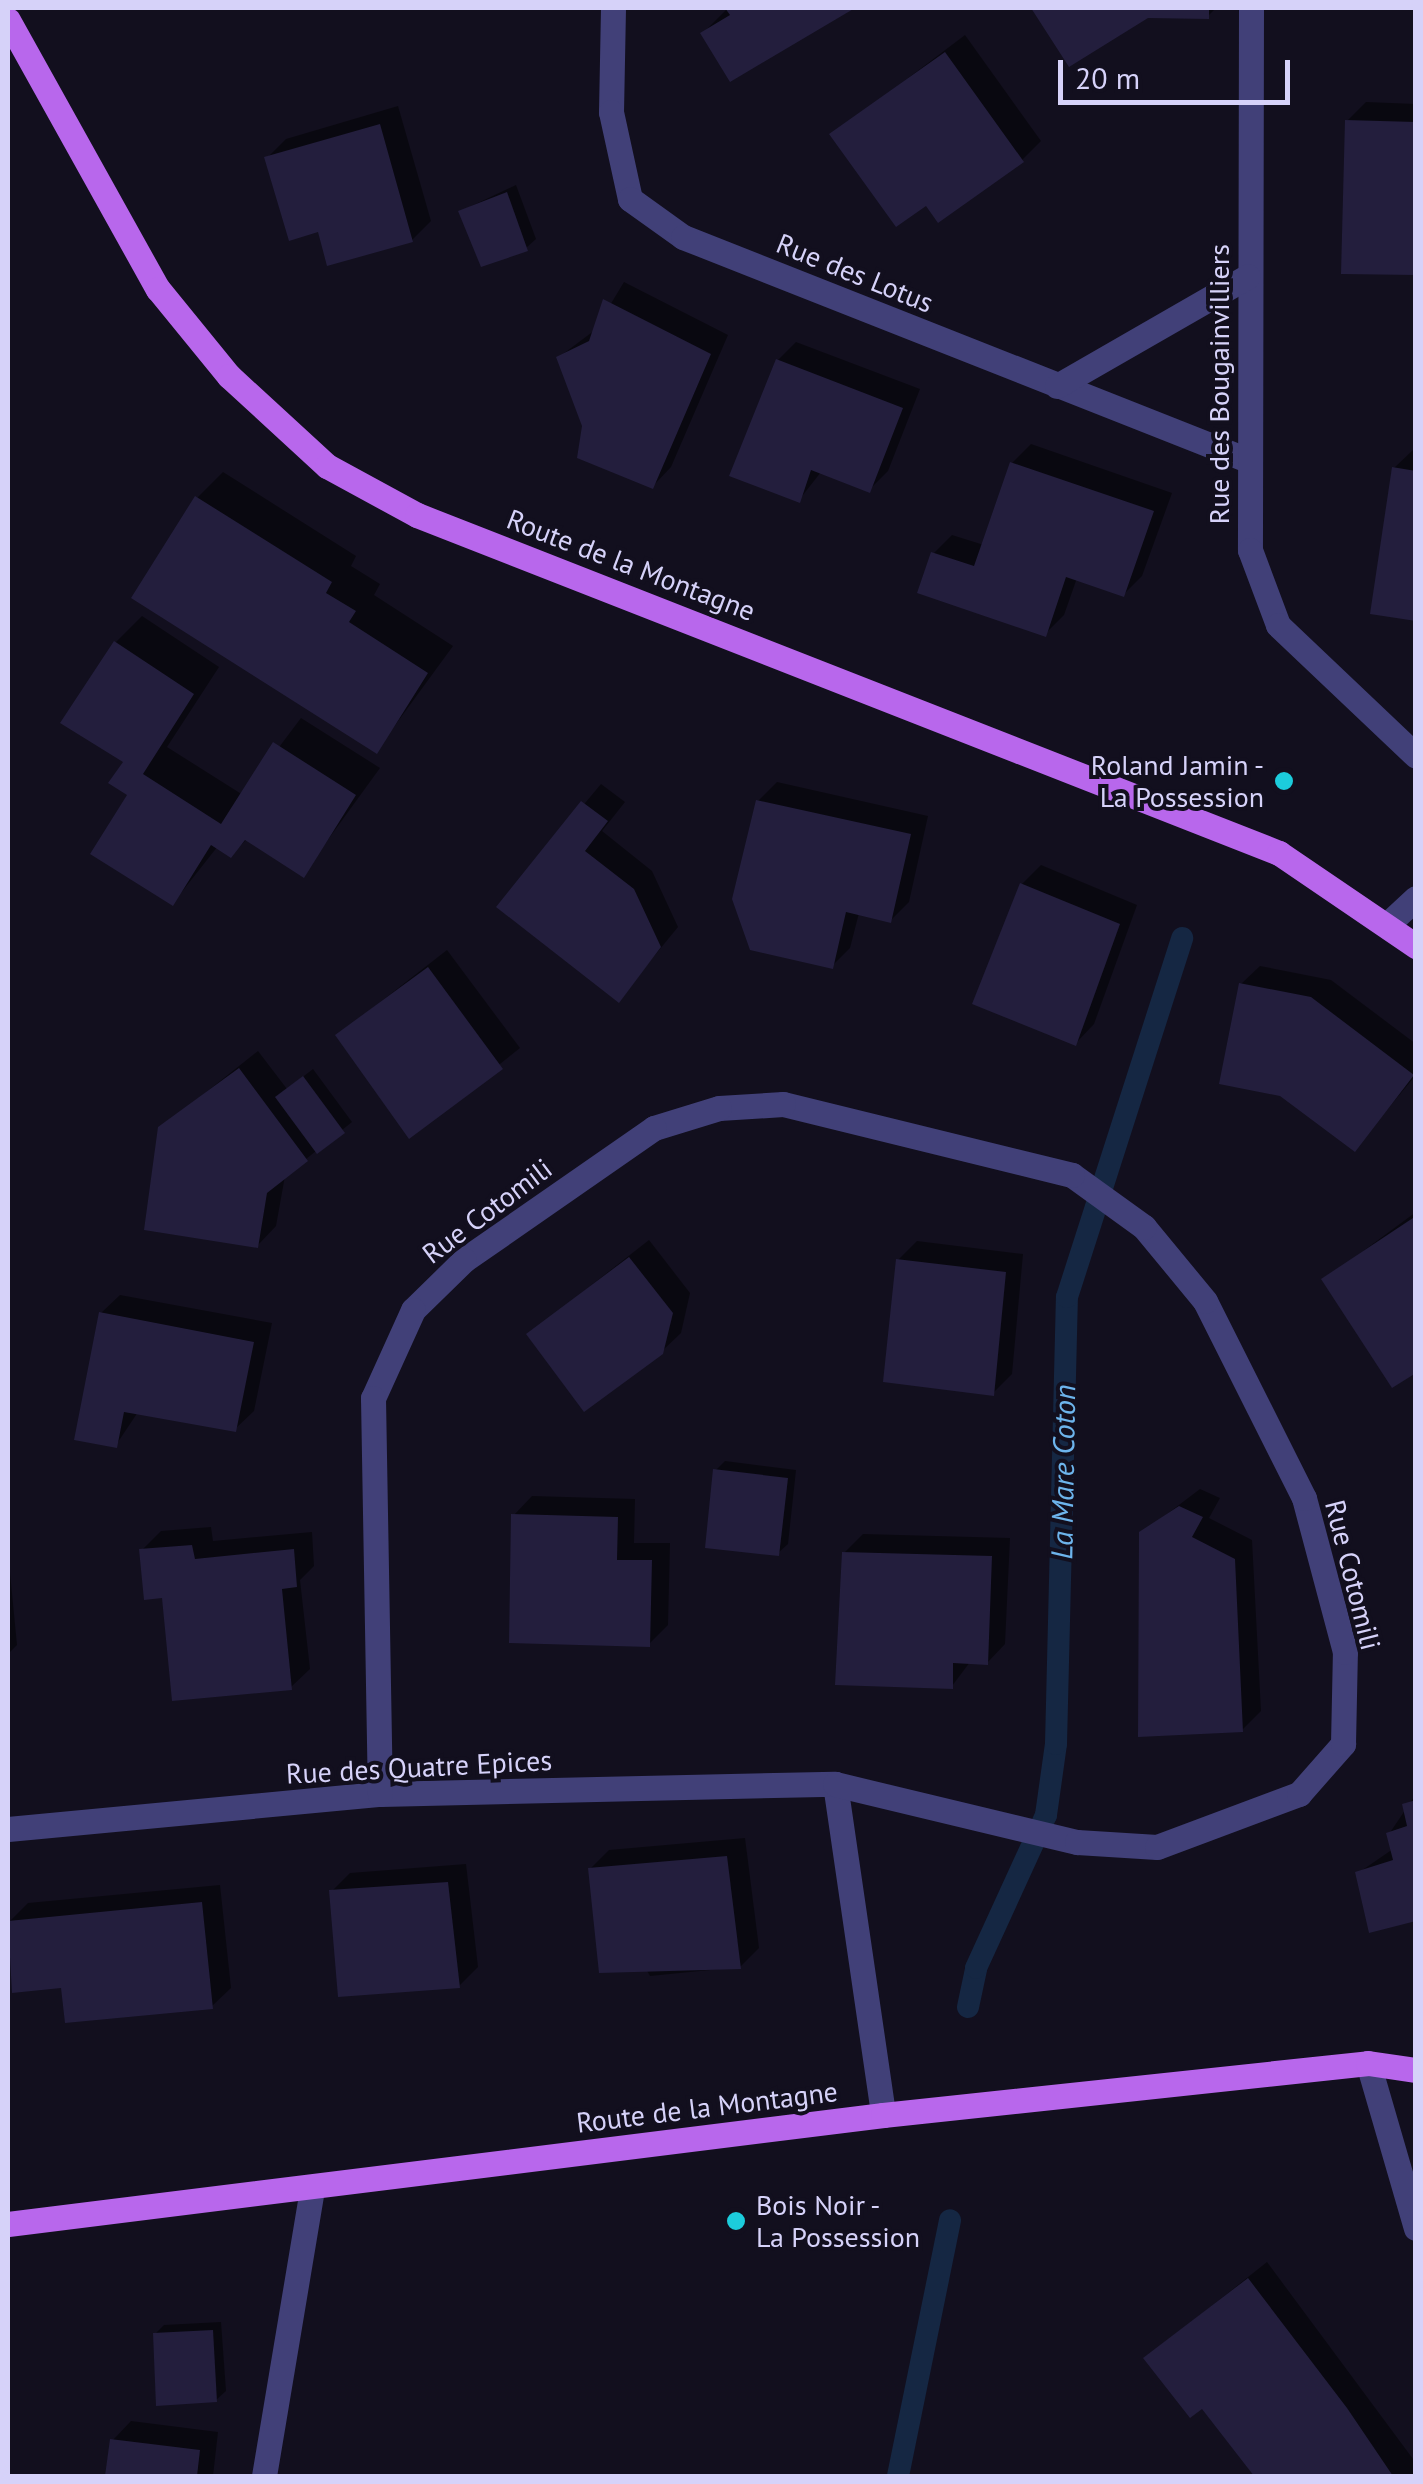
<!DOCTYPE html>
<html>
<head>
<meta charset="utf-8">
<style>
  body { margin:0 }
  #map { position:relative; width:1423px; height:2484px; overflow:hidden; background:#120f1e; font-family:"PT Sans",sans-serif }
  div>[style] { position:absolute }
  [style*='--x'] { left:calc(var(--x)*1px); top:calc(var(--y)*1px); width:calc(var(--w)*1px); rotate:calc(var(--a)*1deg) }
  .shadow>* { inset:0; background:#0007 }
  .stream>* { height:22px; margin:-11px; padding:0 11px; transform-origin:11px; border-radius:11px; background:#152743 }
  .building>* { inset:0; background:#231e3d }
  .minor>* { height:25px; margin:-12.5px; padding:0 12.5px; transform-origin:12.5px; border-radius:12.5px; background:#414078 }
  .major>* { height:25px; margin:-12.5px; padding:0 12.5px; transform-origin:12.5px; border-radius:12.5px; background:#b867ec }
  .dots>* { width:28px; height:28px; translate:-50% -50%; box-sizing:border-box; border:5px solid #120f1e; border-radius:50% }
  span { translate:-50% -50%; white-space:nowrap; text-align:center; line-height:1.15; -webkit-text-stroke:8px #120f1e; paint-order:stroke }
  .street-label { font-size:28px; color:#d6d2f9 }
  .poi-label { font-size:28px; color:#d6d2f9 }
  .right { translate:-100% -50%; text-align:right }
  .left { translate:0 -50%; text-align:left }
  .water-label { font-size:30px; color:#6db4ec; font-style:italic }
  .frame { position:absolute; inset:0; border:10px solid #d6d2f9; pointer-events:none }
  .scale { position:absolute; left:1058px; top:60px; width:232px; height:45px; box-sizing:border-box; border:5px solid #d6d2f9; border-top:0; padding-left:12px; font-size:30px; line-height:35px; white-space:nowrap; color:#d6d2f9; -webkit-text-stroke:8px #120f1e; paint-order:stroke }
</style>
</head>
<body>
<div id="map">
  <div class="shadow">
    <i style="clip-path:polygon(728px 8px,849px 8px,731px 79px,703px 33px)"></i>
    <i style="clip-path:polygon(1034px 8px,1216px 8px,1208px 16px,1147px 15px,1070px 64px)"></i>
    <i style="clip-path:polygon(965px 35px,1041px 141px,1022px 160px,927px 202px,833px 135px)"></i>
    <i style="clip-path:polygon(1366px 102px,1416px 104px,1416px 273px,1347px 121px)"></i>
    <i style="clip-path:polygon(398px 106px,431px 221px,412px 240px,320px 229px,267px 158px,286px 139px)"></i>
    <i style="clip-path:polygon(516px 185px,536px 239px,526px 248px,461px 211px)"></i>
    <i style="clip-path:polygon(624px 282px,728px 335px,671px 467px,653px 486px,585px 425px,559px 357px,595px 330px)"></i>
    <i style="clip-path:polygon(796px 342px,920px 389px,888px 471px,869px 490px,821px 472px,799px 500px,778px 360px)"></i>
    <i style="clip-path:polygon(1031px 444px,1172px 493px,1142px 576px,1124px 594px,1077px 578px,1064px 615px,1045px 634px,933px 554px,952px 535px,984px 545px,1012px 463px)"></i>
    <i style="clip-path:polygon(1413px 450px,1416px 450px,1416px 618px,1394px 468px)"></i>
    <i style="clip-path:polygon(223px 472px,356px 556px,351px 566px,380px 584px,374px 595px,453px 646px,377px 750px,197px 498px)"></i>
    <i style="clip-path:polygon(142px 616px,219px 667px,167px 747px,243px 795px,301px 718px,380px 768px,303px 874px,248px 838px,231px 855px,218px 846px,173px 903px,127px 762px,116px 642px)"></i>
    <i style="clip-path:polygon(777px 782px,928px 816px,909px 902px,890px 921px,859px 913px,850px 948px,832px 966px,758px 801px)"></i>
    <i style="clip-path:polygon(601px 784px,625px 802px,602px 831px,652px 871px,678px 927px,619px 999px,499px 906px)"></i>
    <i style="clip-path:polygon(1041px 865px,1137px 905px,1094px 1024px,1076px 1043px,1022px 884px)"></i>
    <i style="clip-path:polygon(447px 950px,520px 1048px,409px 1136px,338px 1035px)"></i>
    <i style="clip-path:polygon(1260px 966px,1331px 980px,1416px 1044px,1416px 1075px,1355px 1148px,1281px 1093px,1241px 984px)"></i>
    <i style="clip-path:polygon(258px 1051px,287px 1089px,313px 1069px,352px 1122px,285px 1176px,276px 1226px,258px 1245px,161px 1128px)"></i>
    <i style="clip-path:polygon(1416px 1212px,1416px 1370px,1324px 1280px)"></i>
    <i style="clip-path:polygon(649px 1240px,690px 1293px,681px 1333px,661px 1352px,529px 1334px)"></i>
    <i style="clip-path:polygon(917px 1241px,1023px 1254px,1012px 1374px,993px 1393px,898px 1260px)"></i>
    <i style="clip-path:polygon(120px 1295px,272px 1323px,254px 1411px,235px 1429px,138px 1412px,116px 1445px,101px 1313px)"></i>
    <i style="clip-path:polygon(725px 1461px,796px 1470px,788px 1544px,778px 1553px,715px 1471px)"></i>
    <i style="clip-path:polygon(1200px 1489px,1220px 1498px,1209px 1518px,1252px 1540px,1261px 1711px,1242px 1730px,1142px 1533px)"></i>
    <i style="clip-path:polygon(532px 1496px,635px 1499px,634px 1543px,670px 1543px,668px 1625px,649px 1644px,514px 1515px)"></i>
    <i style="clip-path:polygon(211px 1527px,213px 1541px,312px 1532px,314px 1566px,300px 1580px,310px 1669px,291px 1687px,164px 1595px,142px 1550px,161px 1531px)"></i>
    <i style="clip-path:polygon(863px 1534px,1010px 1538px,1005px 1644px,987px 1663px,970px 1662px,952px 1686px,844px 1553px)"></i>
    <i style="clip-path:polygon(8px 1552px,17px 1645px,8px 1654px)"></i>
    <i style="clip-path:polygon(1416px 1794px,1416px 1918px,1358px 1873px,1393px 1849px,1389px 1834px)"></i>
    <i style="clip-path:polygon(745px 1838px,759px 1948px,740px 1967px,650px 1976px,590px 1869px,609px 1850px)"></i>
    <i style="clip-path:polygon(466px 1864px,478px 1967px,459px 1986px,332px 1891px,350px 1873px)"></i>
    <i style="clip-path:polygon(220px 1885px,231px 1988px,212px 2006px,64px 1985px,9px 1922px,28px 1903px)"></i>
    <i style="clip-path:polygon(1267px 2262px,1416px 2463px,1416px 2476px,1254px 2476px,1203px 2405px,1146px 2358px)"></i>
    <i style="clip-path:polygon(221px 2322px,226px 2391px,216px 2400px,155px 2334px,164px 2325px)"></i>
    <i style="clip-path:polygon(131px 2421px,218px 2432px,213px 2476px,108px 2476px,113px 2440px)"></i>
  </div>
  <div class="stream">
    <i style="--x:968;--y:2007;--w:40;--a:-78"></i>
    <i style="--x:976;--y:1968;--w:168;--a:-65.4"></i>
    <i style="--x:1046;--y:1815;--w:72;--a:-82"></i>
    <i style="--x:1056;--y:1744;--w:447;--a:-88.6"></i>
    <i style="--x:1067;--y:1297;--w:377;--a:-72.2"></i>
    <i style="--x:898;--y:2476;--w:261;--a:-78.5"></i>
  </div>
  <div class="building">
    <i style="clip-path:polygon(725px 8px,855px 8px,730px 82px,700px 33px,730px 15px)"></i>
    <i style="clip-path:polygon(1031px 8px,1209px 8px,1209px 19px,1148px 18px,1069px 67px)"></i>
    <i style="clip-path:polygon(945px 52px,1024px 162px,938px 223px,926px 206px,896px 227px,829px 134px)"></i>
    <i style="clip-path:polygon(1345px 120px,1416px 122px,1416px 275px,1341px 274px)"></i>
    <i style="clip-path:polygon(380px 124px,413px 242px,327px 266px,318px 232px,289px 241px,264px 157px)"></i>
    <i style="clip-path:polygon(507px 192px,528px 251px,481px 267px,458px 211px)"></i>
    <i style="clip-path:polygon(603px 299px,711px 354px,653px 489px,577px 458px,582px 426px,556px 357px,589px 341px)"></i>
    <i style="clip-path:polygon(776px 359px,903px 408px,870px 493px,811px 470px,800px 503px,729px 476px)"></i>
    <i style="clip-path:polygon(1010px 462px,1154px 511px,1124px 597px,1066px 577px,1046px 637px,917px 593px,931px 552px,974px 566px)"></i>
    <i style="clip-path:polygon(1392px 467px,1416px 471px,1416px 621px,1370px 614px)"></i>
    <i style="clip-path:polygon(195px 496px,332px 582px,326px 593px,356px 611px,349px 622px,428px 673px,377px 754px,131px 598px)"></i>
    <i style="clip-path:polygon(114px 641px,194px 694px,143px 774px,221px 824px,273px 742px,356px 795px,304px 878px,245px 840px,231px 858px,211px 845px,173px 906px,90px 854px,127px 795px,108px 783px,123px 762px,60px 723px)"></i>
    <i style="clip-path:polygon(756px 800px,911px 834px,891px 923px,846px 912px,833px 969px,750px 950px,732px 899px)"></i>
    <i style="clip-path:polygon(581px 801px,608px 821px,585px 851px,634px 889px,661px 947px,619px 1003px,496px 907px)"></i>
    <i style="clip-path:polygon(1020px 883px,1120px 924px,1076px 1046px,972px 1004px)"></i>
    <i style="clip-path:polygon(428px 967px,503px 1069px,409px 1139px,335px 1035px)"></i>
    <i style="clip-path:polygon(1239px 983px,1311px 997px,1414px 1075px,1355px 1152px,1280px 1096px,1219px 1084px)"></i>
    <i style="clip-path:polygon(239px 1068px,308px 1161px,267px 1193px,258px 1248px,144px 1230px,158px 1127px)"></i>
    <i style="clip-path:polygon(303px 1076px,345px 1133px,317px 1154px,275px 1097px)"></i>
    <i style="clip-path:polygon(1416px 1216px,1416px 1373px,1392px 1388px,1321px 1279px)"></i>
    <i style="clip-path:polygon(629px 1257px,673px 1313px,663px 1354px,584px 1412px,526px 1334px)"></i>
    <i style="clip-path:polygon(896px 1259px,1006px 1272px,994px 1396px,883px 1382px)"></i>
    <i style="clip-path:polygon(99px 1312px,254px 1342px,236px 1432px,124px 1412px,117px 1448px,74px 1440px)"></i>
    <i style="clip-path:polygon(713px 1469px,788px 1478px,779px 1556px,705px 1548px)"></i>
    <i style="clip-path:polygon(1179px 1506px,1203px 1517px,1192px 1537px,1235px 1559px,1243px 1732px,1138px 1737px,1139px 1532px)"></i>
    <i style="clip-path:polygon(511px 1514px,618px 1517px,617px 1560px,652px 1560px,650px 1647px,509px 1643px)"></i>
    <i style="clip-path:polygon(192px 1545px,195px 1559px,294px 1549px,297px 1587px,282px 1589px,292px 1690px,172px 1701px,162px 1598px,144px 1600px,139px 1549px)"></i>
    <i style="clip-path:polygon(842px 1552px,992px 1556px,988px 1665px,953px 1663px,953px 1689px,835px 1685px)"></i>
    <i style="clip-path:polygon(1416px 1800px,1416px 1921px,1369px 1933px,1355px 1872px,1393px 1860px,1386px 1833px,1407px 1826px,1402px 1804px)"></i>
    <i style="clip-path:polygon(727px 1856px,741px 1969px,599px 1973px,588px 1868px)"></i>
    <i style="clip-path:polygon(448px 1882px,460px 1988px,338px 1997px,329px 1890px)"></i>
    <i style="clip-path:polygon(202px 1902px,213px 2009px,65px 2023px,61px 1988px,12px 1993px,8px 1921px)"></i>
    <i style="clip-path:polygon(1248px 2278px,1347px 2408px,1393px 2476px,1254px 2476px,1202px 2409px,1190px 2418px,1143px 2358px)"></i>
    <i style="clip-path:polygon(213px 2330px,217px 2402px,156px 2406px,153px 2333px)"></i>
    <i style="clip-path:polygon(110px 2439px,200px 2450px,197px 2476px,105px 2476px)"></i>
  </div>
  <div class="minor">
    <i style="--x:613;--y:8;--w:104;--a:91.1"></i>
    <i style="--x:611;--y:112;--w:89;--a:77.7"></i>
    <i style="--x:630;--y:199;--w:65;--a:35.6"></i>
    <i style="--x:683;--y:237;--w:604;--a:21.55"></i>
    <i style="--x:1251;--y:8;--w:542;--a:90.11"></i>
    <i style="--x:1250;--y:550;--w:80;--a:69.5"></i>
    <i style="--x:1278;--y:625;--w:190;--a:43.5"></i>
    <i style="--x:1057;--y:386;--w:220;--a:-29.9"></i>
    <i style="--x:1390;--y:922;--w:35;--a:-43"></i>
    <i style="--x:835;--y:1784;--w:334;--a:81.7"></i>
    <i style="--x:8;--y:1829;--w:374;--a:-5.4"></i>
    <i style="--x:380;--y:1794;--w:455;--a:-1.3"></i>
    <i style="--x:835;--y:1784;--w:249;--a:13.5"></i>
    <i style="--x:1077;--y:1842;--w:80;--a:3.6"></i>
    <i style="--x:1157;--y:1847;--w:152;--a:-20.5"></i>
    <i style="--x:1299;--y:1794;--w:67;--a:-48.7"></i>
    <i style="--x:1343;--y:1744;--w:92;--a:-88.8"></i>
    <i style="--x:1345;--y:1652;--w:159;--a:-104.9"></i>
    <i style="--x:1304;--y:1498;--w:220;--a:-116.7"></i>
    <i style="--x:1205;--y:1301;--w:96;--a:-129.5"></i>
    <i style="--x:1144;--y:1227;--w:89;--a:-144.2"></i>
    <i style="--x:1072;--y:1175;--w:298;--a:-166.2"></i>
    <i style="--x:783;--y:1104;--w:64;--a:176.4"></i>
    <i style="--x:719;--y:1108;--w:68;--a:162.9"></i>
    <i style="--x:654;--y:1128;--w:231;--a:145.2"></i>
    <i style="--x:464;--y:1260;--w:71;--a:135.6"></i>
    <i style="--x:413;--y:1310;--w:97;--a:114.4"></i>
    <i style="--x:373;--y:1398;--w:396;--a:89"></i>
    <i style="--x:1368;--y:2063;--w:172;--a:73.8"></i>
    <i style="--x:264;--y:2476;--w:292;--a:-80.5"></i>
  </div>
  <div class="major">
    <i style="--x:8;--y:20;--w:308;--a:60.9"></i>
    <i style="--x:158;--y:289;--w:112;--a:50.8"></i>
    <i style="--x:229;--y:376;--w:133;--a:42.6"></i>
    <i style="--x:327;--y:466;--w:102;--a:28.6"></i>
    <i style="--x:417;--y:515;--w:926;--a:21.41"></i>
    <i style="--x:1279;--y:853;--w:166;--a:34.2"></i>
    <i style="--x:8;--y:2224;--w:882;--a:-7.1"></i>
    <i style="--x:883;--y:2115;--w:488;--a:-6.1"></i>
    <i style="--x:1368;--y:2063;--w:49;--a:8.3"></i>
  </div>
  <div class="dots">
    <i style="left:1284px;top:781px;background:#1cccdc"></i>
    <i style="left:736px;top:2221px;background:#1cccdc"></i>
  </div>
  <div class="street-label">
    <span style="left:855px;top:273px;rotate:22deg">Rue des Lotus</span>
    <span style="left:1219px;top:384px;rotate:-90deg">Rue des Bougainvilliers</span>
    <span style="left:631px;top:565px;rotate:21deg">Route de la Montagne</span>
    <span style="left:487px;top:1211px;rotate:-37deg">Rue Cotomili</span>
    <span style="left:1353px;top:1575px;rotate:76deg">Rue Cotomili</span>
    <span style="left:419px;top:1767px;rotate:-3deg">Rue des Quatre Epices</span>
    <span style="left:707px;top:2107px;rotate:-7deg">Route de la Montagne</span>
  </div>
  <div class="poi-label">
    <span class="right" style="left:1264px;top:781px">Roland Jamin -<br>La Possession</span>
    <span class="left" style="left:756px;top:2221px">Bois Noir -<br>La Possession</span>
  </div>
  <div class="water-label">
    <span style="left:1063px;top:1472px;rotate:-89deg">La Mare Coton</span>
  </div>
  <div class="frame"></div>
  <div class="scale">20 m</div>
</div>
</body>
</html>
